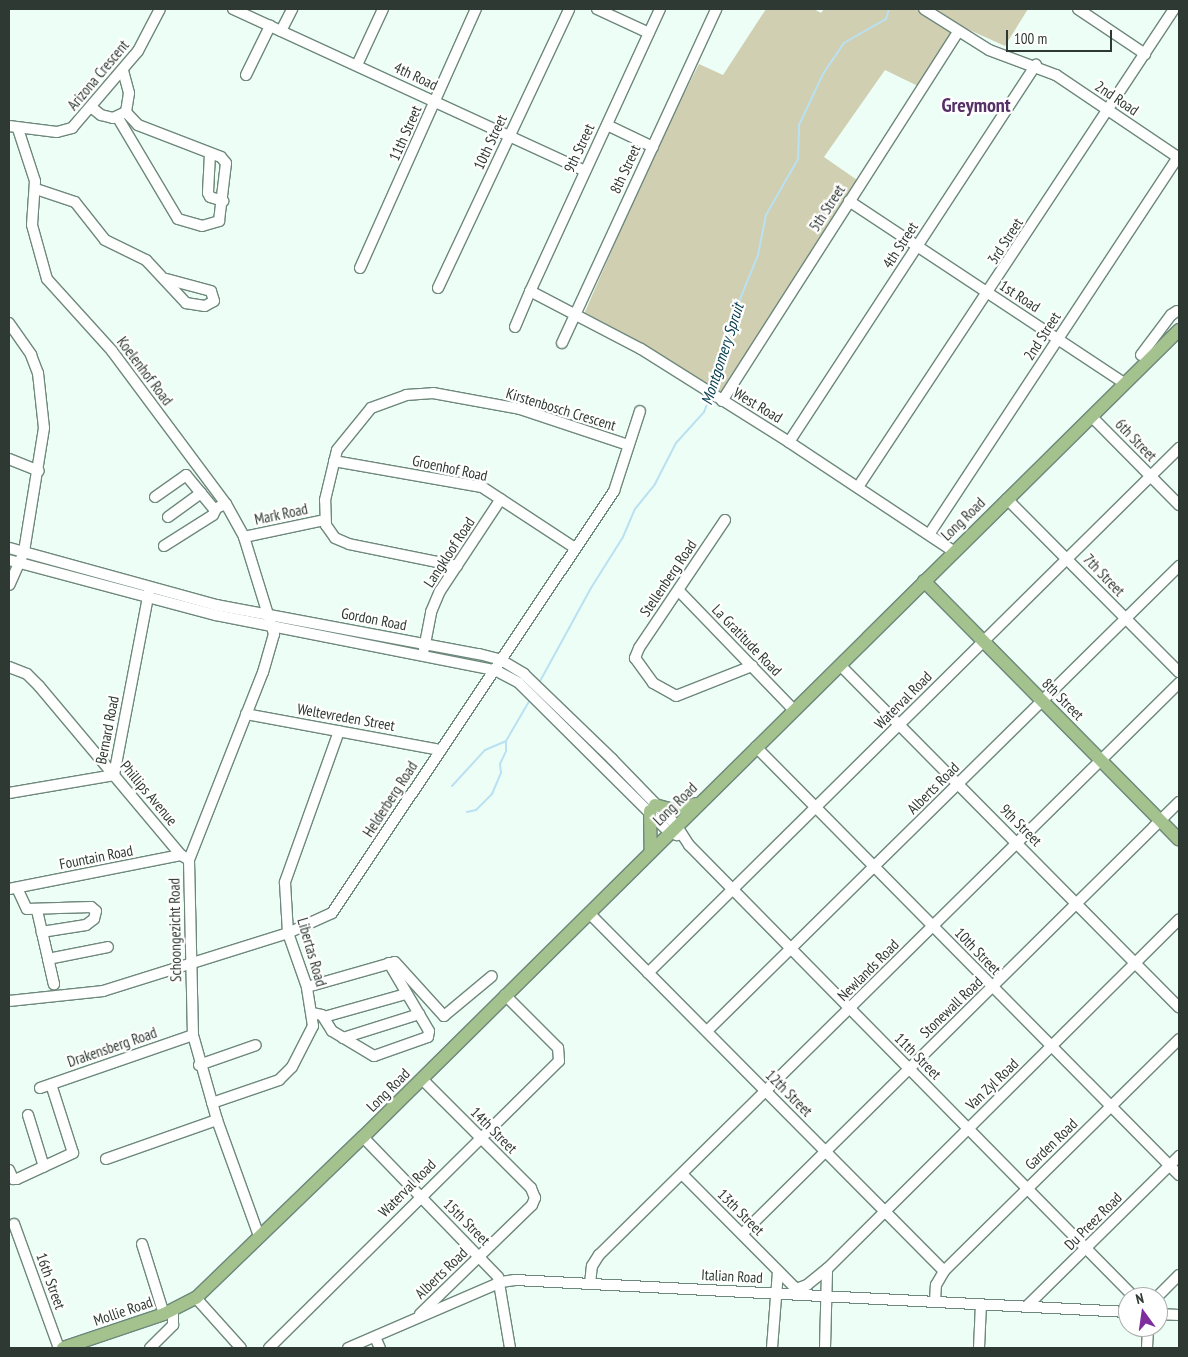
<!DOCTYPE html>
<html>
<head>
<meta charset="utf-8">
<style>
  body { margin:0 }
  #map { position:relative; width:1188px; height:1357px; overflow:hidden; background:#edfef6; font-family:"PT Sans Narrow",sans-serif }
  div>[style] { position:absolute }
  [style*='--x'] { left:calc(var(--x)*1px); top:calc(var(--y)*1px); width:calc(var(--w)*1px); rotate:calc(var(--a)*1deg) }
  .green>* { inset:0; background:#d0cfb1 }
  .stream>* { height:2px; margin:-1px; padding:0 1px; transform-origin:1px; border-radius:1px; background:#bae1f1 }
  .roads { filter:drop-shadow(1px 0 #6e887b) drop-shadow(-1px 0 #6e887b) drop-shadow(0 1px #6e887b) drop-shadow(0 -1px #6e887b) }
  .minor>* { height:10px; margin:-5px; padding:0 5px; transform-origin:5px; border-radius:5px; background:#fff }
  .major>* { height:12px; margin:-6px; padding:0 6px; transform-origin:6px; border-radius:6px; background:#a3c28e }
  span { translate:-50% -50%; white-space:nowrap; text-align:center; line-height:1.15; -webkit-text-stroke:4.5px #fff; paint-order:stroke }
  .street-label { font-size:15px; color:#2e3933 }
  .water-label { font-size:16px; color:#094051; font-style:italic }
  .district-label { font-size:20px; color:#563168; font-weight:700 }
  .frame { position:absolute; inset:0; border:10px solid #2e3933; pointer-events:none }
  .north { position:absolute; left:1118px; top:1287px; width:50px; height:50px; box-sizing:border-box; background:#fff; border:1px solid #abb0ad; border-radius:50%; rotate:346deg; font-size:14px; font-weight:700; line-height:20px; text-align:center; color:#2e3933 }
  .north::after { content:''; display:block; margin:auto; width:18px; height:22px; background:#7d2d9e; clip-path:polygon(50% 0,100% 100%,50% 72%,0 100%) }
  .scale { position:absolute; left:1006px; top:30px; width:106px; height:22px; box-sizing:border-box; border:2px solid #2e3933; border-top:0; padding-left:6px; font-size:15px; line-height:18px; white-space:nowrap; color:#2e3933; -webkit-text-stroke:4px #fff; paint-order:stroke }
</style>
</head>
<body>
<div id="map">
  <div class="green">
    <i style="clip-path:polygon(766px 9px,814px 9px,821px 13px,824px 9px,922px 9px,959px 33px,922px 88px,885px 70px,824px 157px,860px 182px,721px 398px,584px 314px,656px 149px,699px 64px,723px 75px)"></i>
    <i style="clip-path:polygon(936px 9px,1028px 9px,1005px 46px,965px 28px)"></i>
  </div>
  <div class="stream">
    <i style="--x:712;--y:390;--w:90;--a:-73.2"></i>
    <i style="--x:738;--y:304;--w:53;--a:-67.8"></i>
    <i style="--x:758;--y:255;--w:41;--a:-78.7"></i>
    <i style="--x:766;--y:215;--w:64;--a:-60.3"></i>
    <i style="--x:798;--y:159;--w:34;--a:-88"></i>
    <i style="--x:799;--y:125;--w:56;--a:-64.8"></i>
    <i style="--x:823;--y:74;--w:37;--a:-56"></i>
    <i style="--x:844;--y:43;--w:48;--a:-29.7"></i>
    <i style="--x:886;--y:19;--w:10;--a:-73"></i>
    <i style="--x:539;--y:683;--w:108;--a:-61.3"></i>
    <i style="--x:591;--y:588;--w:60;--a:-57.9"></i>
    <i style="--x:623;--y:537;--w:30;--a:-67"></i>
    <i style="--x:635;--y:509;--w:32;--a:-51"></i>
    <i style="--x:655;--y:484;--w:46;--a:-62.9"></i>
    <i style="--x:676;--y:443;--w:42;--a:-47.9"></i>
    <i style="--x:704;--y:412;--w:17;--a:-69"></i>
    <i style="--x:452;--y:786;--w:49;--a:-47.5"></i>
    <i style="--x:485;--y:750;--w:23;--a:-23"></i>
    <i style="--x:506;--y:741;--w:50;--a:-59.8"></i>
    <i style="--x:467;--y:812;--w:9;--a:-13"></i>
    <i style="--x:476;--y:810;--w:23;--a:-45"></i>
    <i style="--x:492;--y:794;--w:23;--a:-67"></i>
    <i style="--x:501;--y:773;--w:9;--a:-96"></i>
    <i style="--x:500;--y:764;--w:14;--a:-65"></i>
    <i style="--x:506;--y:751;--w:10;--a:-90"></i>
  </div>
  <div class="roads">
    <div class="minor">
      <i style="--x:233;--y:9;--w:387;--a:24.7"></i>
      <i style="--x:597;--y:9;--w:57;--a:24.8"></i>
      <i style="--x:660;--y:9;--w:311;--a:114.7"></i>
      <i style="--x:530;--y:291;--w:125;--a:27.6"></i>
      <i style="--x:641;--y:349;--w:175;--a:32.1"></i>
      <i style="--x:789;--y:442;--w:197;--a:33.6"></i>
      <i style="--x:924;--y:9;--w:77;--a:32.2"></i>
      <i style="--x:989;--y:50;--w:72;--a:20.5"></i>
      <i style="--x:1056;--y:75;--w:148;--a:34"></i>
      <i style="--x:1078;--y:9;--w:81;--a:33.9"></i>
      <i style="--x:281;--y:31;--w:25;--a:-63"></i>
      <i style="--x:357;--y:65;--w:62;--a:-65.1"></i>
      <i style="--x:246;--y:75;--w:55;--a:-63.9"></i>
      <i style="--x:91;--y:107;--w:13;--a:39"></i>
      <i style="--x:101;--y:115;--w:12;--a:14"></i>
      <i style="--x:113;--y:118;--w:14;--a:-25"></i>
      <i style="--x:126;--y:112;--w:19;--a:-81"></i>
      <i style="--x:129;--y:93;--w:23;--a:-105"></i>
      <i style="--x:118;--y:118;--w:117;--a:59.3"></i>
      <i style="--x:178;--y:219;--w:25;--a:16"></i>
      <i style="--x:202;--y:226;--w:18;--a:-16"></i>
      <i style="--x:219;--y:221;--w:58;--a:-83.1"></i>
      <i style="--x:226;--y:163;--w:8;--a:-130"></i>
      <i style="--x:221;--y:157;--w:89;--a:-158.9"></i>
      <i style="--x:138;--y:125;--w:18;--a:-133"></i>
      <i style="--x:607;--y:125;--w:51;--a:25.6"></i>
      <i style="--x:9;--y:126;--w:48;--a:7.1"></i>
      <i style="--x:57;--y:132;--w:16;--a:-15"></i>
      <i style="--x:72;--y:128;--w:101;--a:-49.4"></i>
      <i style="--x:138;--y:51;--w:47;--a:-62.4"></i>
      <i style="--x:18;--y:129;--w:55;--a:71.9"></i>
      <i style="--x:35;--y:181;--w:44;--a:93.9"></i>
      <i style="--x:32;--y:225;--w:56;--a:74.5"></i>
      <i style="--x:47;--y:279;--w:97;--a:47.9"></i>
      <i style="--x:112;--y:351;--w:191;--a:53.3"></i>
      <i style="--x:226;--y:504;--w:38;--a:61"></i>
      <i style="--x:244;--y:537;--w:102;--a:72.8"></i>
      <i style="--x:274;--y:634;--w:40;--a:106"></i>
      <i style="--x:263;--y:672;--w:202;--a:111.5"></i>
      <i style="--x:189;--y:860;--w:175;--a:88.7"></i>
      <i style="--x:193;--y:1035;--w:88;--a:74.2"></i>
      <i style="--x:217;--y:1120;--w:123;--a:70.1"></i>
      <i style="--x:210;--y:154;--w:39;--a:93"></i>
      <i style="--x:208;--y:193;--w:4;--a:63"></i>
      <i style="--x:210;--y:197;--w:14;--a:17"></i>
      <i style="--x:36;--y:189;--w:41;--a:18.4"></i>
      <i style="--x:75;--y:202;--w:48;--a:51.7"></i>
      <i style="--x:105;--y:240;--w:46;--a:26"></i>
      <i style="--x:146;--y:260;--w:59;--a:47.1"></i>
      <i style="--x:186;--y:303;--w:19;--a:9"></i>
      <i style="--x:205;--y:306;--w:10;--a:-29"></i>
      <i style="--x:214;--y:301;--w:10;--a:-107"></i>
      <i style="--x:211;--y:291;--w:47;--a:-165.1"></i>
      <i style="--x:849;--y:201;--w:331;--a:33.5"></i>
      <i style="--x:360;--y:268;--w:284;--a:-65.9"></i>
      <i style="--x:438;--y:288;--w:308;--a:-64.8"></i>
      <i style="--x:9;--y:323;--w:39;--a:55"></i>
      <i style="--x:31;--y:355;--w:19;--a:69"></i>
      <i style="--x:38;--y:373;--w:55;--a:83.8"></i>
      <i style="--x:44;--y:428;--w:126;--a:99.2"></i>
      <i style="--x:24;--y:552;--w:36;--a:114"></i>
      <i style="--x:515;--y:327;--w:39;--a:-67"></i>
      <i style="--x:562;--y:343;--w:368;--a:-65.2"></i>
      <i style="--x:1141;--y:355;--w:50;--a:-53.1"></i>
      <i style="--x:1171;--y:315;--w:7;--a:-34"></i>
      <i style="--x:722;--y:401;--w:439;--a:-57.4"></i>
      <i style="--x:1092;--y:417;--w:124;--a:45.3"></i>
      <i style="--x:789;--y:442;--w:451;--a:-56.8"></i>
      <i style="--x:9;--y:459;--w:32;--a:22"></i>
      <i style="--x:334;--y:461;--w:150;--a:10"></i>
      <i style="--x:482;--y:487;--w:111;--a:33.3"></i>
      <i style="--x:858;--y:487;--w:573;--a:-56.53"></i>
      <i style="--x:155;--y:497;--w:38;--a:-35"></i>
      <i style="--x:186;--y:475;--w:44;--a:50.5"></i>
      <i style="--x:214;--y:509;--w:13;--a:-23"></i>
      <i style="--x:1007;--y:499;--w:244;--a:45.2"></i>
      <i style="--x:168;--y:517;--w:41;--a:-36"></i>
      <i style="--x:725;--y:520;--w:154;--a:123.9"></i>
      <i style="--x:639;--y:648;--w:11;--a:112"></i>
      <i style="--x:635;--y:658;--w:31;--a:54"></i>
      <i style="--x:653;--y:683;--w:26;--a:29"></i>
      <i style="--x:676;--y:696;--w:82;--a:-21.5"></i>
      <i style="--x:930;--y:533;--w:452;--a:-56.6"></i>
      <i style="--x:244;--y:537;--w:83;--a:-11.9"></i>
      <i style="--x:164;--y:546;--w:58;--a:-32.3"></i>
      <i style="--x:213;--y:515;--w:7;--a:-63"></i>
      <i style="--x:9;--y:548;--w:215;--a:15.4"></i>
      <i style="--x:216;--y:605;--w:268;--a:10.6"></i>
      <i style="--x:479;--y:654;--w:23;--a:15"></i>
      <i style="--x:501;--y:660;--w:27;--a:31"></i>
      <i style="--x:524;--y:674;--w:122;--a:44"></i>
      <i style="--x:612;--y:759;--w:92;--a:45.9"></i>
      <i style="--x:676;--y:825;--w:24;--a:57"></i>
      <i style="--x:689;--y:845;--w:634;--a:45.45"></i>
      <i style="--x:9;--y:560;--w:214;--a:14.9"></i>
      <i style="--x:216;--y:615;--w:284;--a:11.2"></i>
      <i style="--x:495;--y:670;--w:27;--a:28"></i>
      <i style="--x:519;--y:683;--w:211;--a:44.8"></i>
      <i style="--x:669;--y:832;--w:9;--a:21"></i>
      <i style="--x:457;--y:566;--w:110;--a:-168.5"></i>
      <i style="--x:349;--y:544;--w:15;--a:-157"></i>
      <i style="--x:335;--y:538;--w:16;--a:-125"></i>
      <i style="--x:326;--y:525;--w:25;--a:-92"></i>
      <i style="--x:325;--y:500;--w:51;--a:-76.5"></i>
      <i style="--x:337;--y:450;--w:54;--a:-51"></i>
      <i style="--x:371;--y:408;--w:37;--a:-20"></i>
      <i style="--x:406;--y:395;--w:27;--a:-4"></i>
      <i style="--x:433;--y:393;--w:88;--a:10.4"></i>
      <i style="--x:520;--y:409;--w:114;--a:18.4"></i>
      <i style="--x:679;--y:591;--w:165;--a:46"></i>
      <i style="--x:424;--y:649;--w:38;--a:-79"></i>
      <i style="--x:431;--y:612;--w:23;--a:-67"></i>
      <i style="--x:440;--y:591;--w:110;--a:-56.5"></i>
      <i style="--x:840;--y:665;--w:482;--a:45.3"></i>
      <i style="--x:9;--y:667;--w:19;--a:21"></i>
      <i style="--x:27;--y:674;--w:17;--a:45"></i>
      <i style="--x:39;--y:686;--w:221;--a:50"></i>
      <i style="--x:246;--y:714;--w:198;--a:10.5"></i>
      <i style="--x:756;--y:747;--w:602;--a:45.34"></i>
      <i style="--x:9;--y:793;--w:107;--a:-9.7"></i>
      <i style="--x:114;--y:775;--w:187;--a:-79.2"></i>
      <i style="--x:17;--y:888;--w:23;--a:65"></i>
      <i style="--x:27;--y:909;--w:64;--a:-1.8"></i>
      <i style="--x:91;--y:907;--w:6;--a:39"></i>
      <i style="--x:96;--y:911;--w:8;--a:104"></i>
      <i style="--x:94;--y:919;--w:10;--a:143"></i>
      <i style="--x:86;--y:925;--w:45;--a:171"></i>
      <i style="--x:42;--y:932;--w:28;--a:77"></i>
      <i style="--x:48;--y:959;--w:26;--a:77"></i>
      <i style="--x:54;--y:984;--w:53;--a:-103"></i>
      <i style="--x:42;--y:932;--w:23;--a:-103"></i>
      <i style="--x:9;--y:889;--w:175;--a:-11.2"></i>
      <i style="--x:181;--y:855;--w:6;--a:31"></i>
      <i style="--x:589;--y:913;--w:504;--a:45.24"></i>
      <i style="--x:48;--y:959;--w:61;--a:-11.3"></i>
      <i style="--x:648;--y:973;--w:747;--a:-44.67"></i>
      <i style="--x:307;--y:987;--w:91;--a:-15.9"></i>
      <i style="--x:395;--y:962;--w:73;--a:47.8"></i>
      <i style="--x:444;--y:1016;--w:62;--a:-39.8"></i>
      <i style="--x:9;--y:1001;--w:95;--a:-6.1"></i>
      <i style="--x:103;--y:991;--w:194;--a:-17.4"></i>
      <i style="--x:288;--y:933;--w:48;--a:-24.4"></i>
      <i style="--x:332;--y:913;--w:508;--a:-56.25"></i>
      <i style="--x:614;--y:491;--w:84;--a:-72"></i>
      <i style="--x:312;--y:1013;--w:10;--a:11"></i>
      <i style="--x:322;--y:1015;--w:19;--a:58"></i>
      <i style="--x:332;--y:1031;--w:49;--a:30.8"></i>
      <i style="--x:374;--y:1056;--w:57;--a:-19.4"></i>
      <i style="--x:428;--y:1037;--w:6;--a:-81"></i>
      <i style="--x:429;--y:1031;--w:79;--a:-120.5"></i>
      <i style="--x:324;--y:1017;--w:85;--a:-15.7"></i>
      <i style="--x:707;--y:1031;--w:663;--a:-44.57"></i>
      <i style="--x:343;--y:1038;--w:80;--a:-17.5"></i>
      <i style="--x:199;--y:1065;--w:60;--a:-19.3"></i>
      <i style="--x:40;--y:1088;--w:162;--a:-19.1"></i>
      <i style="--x:212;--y:1103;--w:71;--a:-18.9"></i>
      <i style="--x:279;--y:1080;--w:18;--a:-45"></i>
      <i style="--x:292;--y:1067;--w:46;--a:-62.9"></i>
      <i style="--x:313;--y:1026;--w:39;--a:-99"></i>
      <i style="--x:307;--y:987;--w:57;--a:-109.4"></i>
      <i style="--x:288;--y:933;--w:51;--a:-93.4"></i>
      <i style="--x:285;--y:882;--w:160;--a:-70.3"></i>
      <i style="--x:28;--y:1115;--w:54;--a:72.9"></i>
      <i style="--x:363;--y:1137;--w:194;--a:46"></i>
      <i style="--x:498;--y:1277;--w:72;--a:80.4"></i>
      <i style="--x:106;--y:1159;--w:118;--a:-19.4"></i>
      <i style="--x:9;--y:1170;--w:10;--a:66"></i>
      <i style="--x:13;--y:1179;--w:4;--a:0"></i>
      <i style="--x:17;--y:1179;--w:62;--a:-24.9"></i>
      <i style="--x:73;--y:1153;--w:72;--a:-107.7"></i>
      <i style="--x:683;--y:1175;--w:166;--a:45.2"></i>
      <i style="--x:14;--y:1224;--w:132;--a:70.1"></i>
      <i style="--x:743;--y:1233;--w:613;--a:-44.67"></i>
      <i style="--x:142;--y:1244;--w:73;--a:72.6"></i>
      <i style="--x:590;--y:1284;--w:18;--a:-84"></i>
      <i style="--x:592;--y:1266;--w:13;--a:-58"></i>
      <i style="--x:599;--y:1255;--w:815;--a:-44.6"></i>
      <i style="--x:796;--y:1289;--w:12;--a:-20"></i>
      <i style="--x:807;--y:1285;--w:26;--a:-39"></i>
      <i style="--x:827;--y:1269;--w:496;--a:-44.8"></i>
      <i style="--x:1157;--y:1297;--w:31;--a:-45"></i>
      <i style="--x:196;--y:1298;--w:67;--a:48"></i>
      <i style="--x:935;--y:1302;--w:17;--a:-87"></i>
      <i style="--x:936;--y:1285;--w:16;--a:-60"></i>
      <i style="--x:944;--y:1271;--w:330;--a:-44.6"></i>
      <i style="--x:1027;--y:1306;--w:214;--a:-44.6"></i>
      <i style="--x:420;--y:1314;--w:156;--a:-44.2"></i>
      <i style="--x:532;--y:1205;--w:8;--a:-67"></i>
      <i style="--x:535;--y:1198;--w:11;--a:-112"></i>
      <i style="--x:531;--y:1188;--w:154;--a:-135"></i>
      <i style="--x:1158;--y:1314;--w:21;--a:3"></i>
      <i style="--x:375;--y:1337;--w:12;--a:66"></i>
      <i style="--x:150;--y:1348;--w:33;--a:-45"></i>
      <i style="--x:173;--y:1325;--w:15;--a:-90"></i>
      <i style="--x:269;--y:1348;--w:408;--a:-44.7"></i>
      <i style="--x:559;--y:1061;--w:13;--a:-94"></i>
      <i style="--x:558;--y:1048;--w:75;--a:-135"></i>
      <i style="--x:348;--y:1348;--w:167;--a:-23.3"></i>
      <i style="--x:501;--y:1282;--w:14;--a:-8"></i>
      <i style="--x:515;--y:1280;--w:614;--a:2.99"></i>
      <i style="--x:772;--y:1348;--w:77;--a:-85.5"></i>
      <i style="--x:825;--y:1348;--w:79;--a:-88.5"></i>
      <i style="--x:979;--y:1348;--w:44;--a:-87.4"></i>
      <i style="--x:1147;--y:1348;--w:21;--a:-87"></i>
    </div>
    <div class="major">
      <i style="--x:924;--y:581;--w:363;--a:45.4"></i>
      <i style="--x:655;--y:805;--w:20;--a:15"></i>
      <i style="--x:674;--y:810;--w:23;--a:-15"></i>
      <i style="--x:650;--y:811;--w:39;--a:89"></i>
      <i style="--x:63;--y:1348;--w:107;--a:-18.6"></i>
      <i style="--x:164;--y:1314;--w:36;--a:-27"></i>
      <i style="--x:196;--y:1298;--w:232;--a:-44"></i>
      <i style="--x:363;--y:1137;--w:1148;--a:-44.68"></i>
    </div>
  </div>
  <div class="street-label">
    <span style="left:98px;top:75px;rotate:-50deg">Arizona Crescent</span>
    <span style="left:416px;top:76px;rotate:25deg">4th Road</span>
    <span style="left:1117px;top:98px;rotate:34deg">2nd Road</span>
    <span style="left:405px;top:133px;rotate:-66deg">11th Street</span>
    <span style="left:490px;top:142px;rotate:-65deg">10th Street</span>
    <span style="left:579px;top:148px;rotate:-65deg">9th Street</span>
    <span style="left:625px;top:169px;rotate:-65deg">8th Street</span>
    <span style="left:827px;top:208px;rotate:-57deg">5th Street</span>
    <span style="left:1005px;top:241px;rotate:-57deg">3rd Street</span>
    <span style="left:900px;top:245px;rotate:-57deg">4th Street</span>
    <span style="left:1020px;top:296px;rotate:33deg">1st Road</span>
    <span style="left:1042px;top:336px;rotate:-57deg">2nd Street</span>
    <span style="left:145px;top:371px;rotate:53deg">Koelenhof Road</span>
    <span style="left:758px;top:405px;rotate:31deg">West Road</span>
    <span style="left:561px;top:409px;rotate:17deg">Kirstenbosch Crescent</span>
    <span style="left:1136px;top:440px;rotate:46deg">6th Street</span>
    <span style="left:450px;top:468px;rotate:12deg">Groenhof Road</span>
    <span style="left:281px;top:514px;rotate:-12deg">Mark Road</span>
    <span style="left:963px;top:519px;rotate:-44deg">Long Road</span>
    <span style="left:449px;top:552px;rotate:-57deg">Langkloof Road</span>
    <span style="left:1104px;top:575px;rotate:46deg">7th Street</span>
    <span style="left:668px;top:578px;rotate:-56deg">Stellenberg Road</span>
    <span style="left:374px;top:619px;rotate:11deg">Gordon Road</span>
    <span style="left:747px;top:640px;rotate:46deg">La Gratitude Road</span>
    <span style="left:1063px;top:699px;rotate:45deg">8th Street</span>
    <span style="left:903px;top:700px;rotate:-45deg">Waterval Road</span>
    <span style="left:346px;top:717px;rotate:10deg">Weltevreden Street</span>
    <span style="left:107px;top:730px;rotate:-79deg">Bernard Road</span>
    <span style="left:933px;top:788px;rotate:-45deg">Alberts Road</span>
    <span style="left:149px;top:793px;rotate:50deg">Phillips Avenue</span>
    <span style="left:390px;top:799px;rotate:-57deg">Helderberg Road</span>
    <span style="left:675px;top:804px;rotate:-44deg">Long Road</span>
    <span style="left:1021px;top:825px;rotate:45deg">9th Street</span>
    <span style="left:96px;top:857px;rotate:-11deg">Fountain Road</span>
    <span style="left:175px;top:930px;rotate:-91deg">Schoongezicht Road</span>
    <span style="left:978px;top:951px;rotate:46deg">10th Street</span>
    <span style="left:312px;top:952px;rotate:74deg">Libertas Road</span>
    <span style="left:868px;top:970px;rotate:-45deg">Newlands Road</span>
    <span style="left:951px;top:1007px;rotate:-44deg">Stonewall Road</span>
    <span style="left:112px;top:1047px;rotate:-19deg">Drakensberg Road</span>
    <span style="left:918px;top:1056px;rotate:45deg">11th Street</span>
    <span style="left:992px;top:1084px;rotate:-44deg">Van Zyl Road</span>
    <span style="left:388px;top:1090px;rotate:-45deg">Long Road</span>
    <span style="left:789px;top:1093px;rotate:45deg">12th Street</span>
    <span style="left:494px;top:1130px;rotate:45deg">14th Street</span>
    <span style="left:1051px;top:1144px;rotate:-44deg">Garden Road</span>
    <span style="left:407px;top:1188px;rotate:-45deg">Waterval Road</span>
    <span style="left:741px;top:1212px;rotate:45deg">13th Street</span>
    <span style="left:1093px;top:1221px;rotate:-45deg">Du Preez Road</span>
    <span style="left:467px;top:1222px;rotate:45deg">15th Street</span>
    <span style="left:441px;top:1273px;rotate:-44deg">Alberts Road</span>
    <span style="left:732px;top:1276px;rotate:3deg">Italian Road</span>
    <span style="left:51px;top:1281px;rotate:70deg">16th Street</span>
    <span style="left:123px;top:1311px;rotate:-19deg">Mollie Road</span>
  </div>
  <div class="water-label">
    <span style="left:722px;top:354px;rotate:-72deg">Montgomery Spruit</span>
  </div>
  <div class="district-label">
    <span style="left:976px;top:105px">Greymont</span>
  </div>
  <div class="frame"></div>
  <div class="north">N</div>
  <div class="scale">100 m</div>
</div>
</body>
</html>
